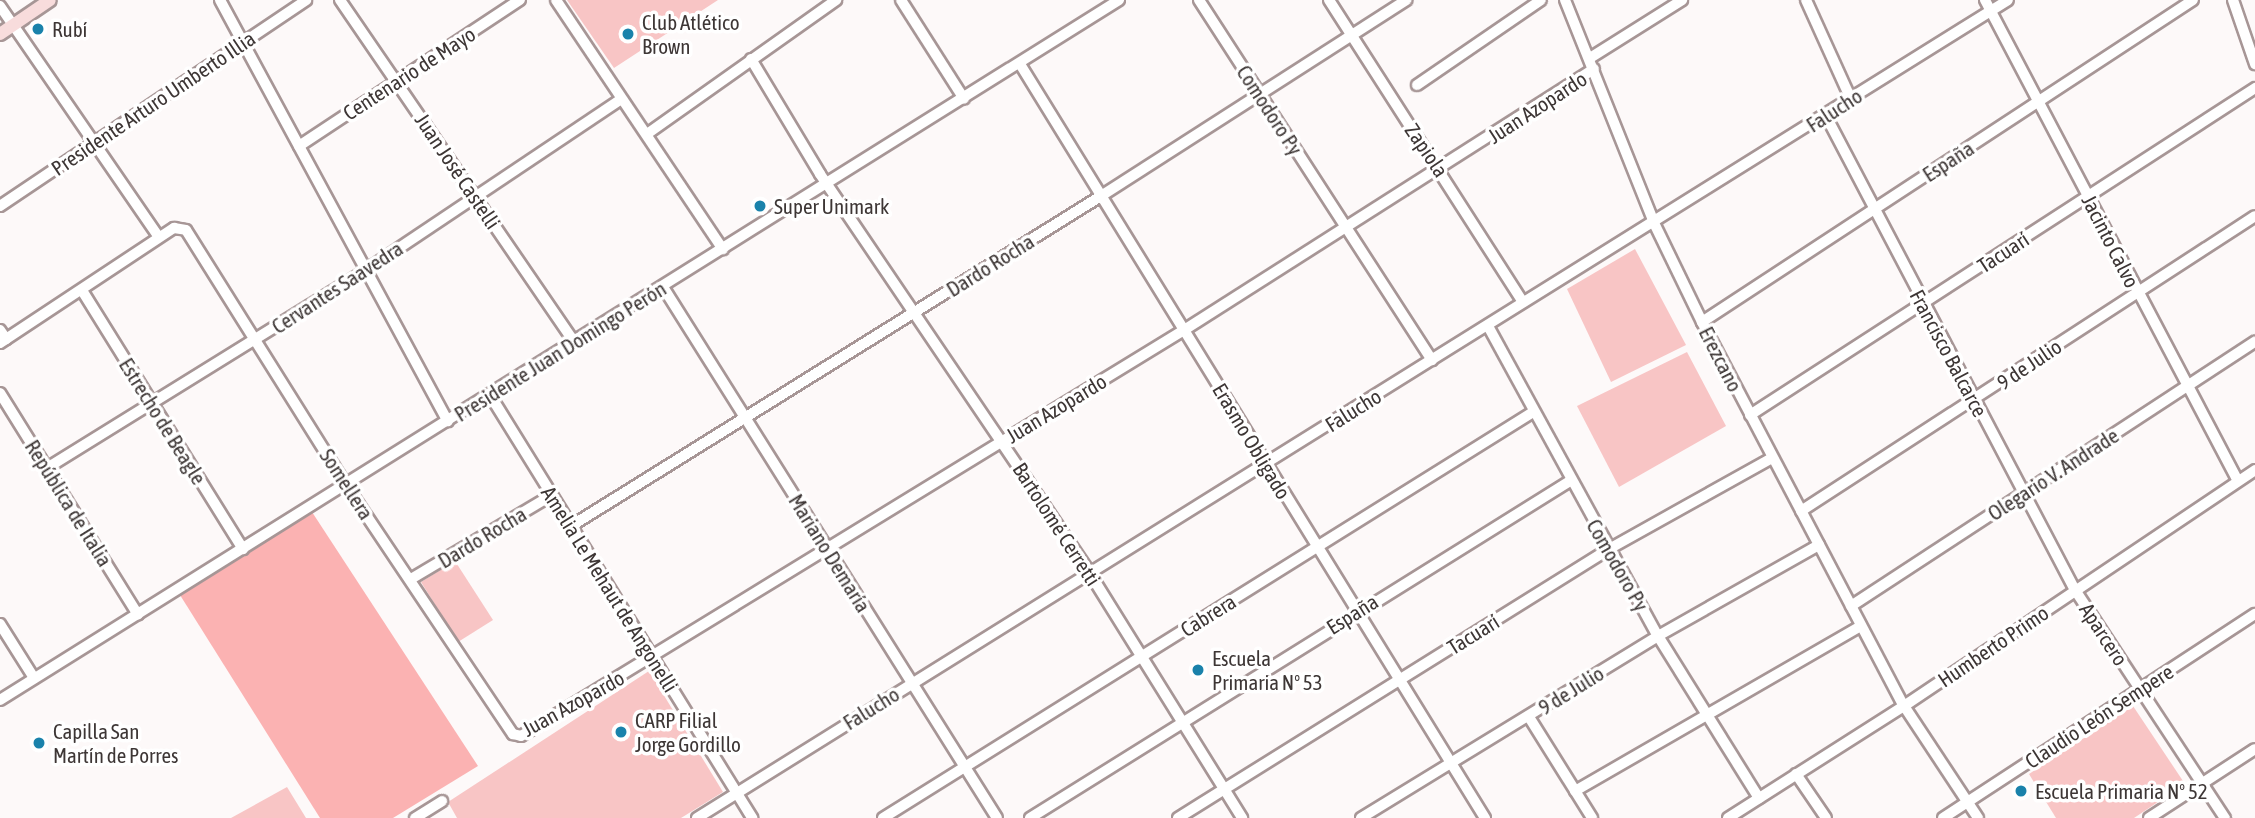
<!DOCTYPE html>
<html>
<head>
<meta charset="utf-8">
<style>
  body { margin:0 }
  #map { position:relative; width:2255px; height:818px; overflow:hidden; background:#fdf9f9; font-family:"Asap Condensed",sans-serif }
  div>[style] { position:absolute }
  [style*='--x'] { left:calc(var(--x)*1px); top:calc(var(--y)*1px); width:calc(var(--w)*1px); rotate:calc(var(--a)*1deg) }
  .green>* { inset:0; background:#f8c5c5 }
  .forest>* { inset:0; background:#fbb2b2 }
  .roads { filter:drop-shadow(2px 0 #a79696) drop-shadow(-2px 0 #a79696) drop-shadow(0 2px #a79696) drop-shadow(0 -2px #a79696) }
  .minor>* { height:10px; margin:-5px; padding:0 5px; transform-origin:5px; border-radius:5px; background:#fff }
  .major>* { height:12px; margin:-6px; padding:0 6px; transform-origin:6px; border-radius:6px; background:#f8dcdc }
  .dots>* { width:19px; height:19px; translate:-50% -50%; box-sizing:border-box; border:4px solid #fff; border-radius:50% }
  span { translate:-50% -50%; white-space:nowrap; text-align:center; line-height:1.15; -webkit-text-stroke:7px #fff; paint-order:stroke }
  .poi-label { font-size:21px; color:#3d3635 }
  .left { translate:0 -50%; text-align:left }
  .street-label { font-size:21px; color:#3d3635 }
</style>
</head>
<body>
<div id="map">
  <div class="green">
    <i style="clip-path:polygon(567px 0,718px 0,614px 68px)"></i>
    <i style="clip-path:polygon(1635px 249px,1686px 345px,1611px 382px,1567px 289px)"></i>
    <i style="clip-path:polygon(1687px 352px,1726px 426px,1619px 487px,1577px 406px)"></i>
    <i style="clip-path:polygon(455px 561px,493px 620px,458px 642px,421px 582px)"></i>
    <i style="clip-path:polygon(649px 671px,723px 792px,681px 818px,457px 818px,448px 802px)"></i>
    <i style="clip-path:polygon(2133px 706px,2185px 784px,2134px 818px,2056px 818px,2029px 774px)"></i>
    <i style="clip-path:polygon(287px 787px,306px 818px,231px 818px)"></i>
  </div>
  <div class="forest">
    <i style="clip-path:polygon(312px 512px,478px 766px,393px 818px,320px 818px,180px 595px)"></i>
  </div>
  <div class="roads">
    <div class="minor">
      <i style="--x:220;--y:0;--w:479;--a:61.6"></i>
      <i style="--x:340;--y:0;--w:414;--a:55.6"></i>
      <i style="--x:556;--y:0;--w:300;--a:56.2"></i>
      <i style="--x:901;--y:0;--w:117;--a:57.5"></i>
      <i style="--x:1199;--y:0;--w:429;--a:57.1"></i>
      <i style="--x:1329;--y:0;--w:359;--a:57.3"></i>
      <i style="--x:1565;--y:0;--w:240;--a:68.2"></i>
      <i style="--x:1654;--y:223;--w:110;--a:64.1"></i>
      <i style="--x:1702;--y:322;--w:434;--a:62.3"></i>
      <i style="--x:1904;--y:706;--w:134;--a:56.5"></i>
      <i style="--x:1806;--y:0;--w:109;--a:65.6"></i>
      <i style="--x:1985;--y:0;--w:543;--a:62.26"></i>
      <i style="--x:2233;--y:0;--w:68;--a:71"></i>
      <i style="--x:0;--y:6;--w:280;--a:55.5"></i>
      <i style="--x:1590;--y:58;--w:109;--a:-32.2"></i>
      <i style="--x:751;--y:59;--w:134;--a:59"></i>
      <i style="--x:820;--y:174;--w:480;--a:55.9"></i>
      <i style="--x:1089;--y:572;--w:290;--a:58.1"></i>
      <i style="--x:1020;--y:64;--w:886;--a:58.34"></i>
      <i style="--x:1417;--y:85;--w:150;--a:-34.4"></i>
      <i style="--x:1826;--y:116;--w:535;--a:62.29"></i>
      <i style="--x:2075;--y:590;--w:273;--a:56.7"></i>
      <i style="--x:647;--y:134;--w:232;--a:-35.3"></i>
      <i style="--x:299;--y:146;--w:265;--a:-33.5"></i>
      <i style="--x:0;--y:206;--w:369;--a:-33.9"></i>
      <i style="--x:663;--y:287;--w:627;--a:57.83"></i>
      <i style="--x:83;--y:292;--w:303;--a:58.1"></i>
      <i style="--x:1702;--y:322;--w:587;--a:-33.26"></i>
      <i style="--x:1488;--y:326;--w:354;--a:61.3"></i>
      <i style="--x:1658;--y:636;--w:191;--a:58.1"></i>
      <i style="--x:0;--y:330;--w:11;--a:56"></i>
      <i style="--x:0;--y:343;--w:209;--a:-33.5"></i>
      <i style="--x:174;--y:228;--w:12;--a:9"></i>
      <i style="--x:186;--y:230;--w:301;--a:57.9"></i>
      <i style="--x:346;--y:485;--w:300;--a:56.2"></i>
      <i style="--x:513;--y:734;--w:8;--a:14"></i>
      <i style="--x:521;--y:736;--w:777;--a:-31.48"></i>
      <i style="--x:1184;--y:330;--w:486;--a:-32.5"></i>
      <i style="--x:0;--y:393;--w:261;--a:58.1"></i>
      <i style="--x:490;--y:395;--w:498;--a:58.2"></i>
      <i style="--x:1750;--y:415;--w:602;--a:-32.92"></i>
      <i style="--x:47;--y:468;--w:375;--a:-31.8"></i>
      <i style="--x:366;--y:270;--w:307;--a:-33.8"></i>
      <i style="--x:1801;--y:511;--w:541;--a:-33.01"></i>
      <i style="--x:571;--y:526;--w:624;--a:-31.91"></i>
      <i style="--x:1101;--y:196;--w:363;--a:-32.7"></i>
      <i style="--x:411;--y:579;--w:164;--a:-30.8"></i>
      <i style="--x:1851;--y:606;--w:483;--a:-33.2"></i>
      <i style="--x:0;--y:624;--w:64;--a:57.8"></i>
      <i style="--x:0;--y:700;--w:1320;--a:-32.03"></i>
      <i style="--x:1529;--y:717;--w:119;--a:58"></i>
      <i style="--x:1796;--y:774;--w:53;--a:55.7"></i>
      <i style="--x:1575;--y:791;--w:330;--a:-30"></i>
      <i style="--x:415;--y:818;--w:32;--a:-32"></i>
      <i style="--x:697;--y:818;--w:1545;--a:-31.96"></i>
      <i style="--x:883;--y:818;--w:766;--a:-31.99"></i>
      <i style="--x:1030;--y:818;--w:637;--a:-31.97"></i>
      <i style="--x:1178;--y:818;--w:508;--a:-31.97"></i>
      <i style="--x:1609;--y:549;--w:187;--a:-29.2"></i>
      <i style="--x:1361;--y:818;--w:348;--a:-31.5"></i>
      <i style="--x:1658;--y:636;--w:185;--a:-29.5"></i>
      <i style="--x:1728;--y:818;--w:209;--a:-32.5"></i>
      <i style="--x:1904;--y:706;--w:423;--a:-33.9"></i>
      <i style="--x:1943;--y:818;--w:373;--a:-33.2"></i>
      <i style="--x:2149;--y:818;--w:126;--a:-33.1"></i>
    </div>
    <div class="major">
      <i style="--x:0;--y:34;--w:60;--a:-34.2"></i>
    </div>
  </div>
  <div class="dots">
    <i style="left:38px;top:29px;background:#1a82ab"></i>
    <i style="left:628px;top:34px;background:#1a82ab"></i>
    <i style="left:760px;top:206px;background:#1a82ab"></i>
    <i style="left:1198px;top:670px;background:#1a82ab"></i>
    <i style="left:621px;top:732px;background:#1a82ab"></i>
    <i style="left:39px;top:743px;background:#1a82ab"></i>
    <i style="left:2021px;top:791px;background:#1a82ab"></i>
  </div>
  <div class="poi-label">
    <span class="left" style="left:642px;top:34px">Club Atlético<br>Brown</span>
    <span class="left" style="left:52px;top:29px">Rubí</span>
    <span class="left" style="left:774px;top:206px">Super Unimark</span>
    <span class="left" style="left:1212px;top:670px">Escuela<br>Primaria Nº 53</span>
    <span class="left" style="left:635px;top:732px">CARP Filial<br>Jorge Gordillo</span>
    <span class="left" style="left:53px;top:743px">Capilla San<br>Martín de Porres</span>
    <span class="left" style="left:2035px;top:791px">Escuela Primaria N° 52</span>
  </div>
  <div class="street-label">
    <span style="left:409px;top:73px;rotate:-33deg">Centenario de Mayo</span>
    <span style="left:153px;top:103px;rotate:-34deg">Presidente Arturo Umberto Illia</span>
    <span style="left:1537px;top:107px;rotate:-33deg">Juan Azopardo</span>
    <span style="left:1270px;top:110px;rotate:57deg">Comodoro Py</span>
    <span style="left:1834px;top:110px;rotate:-33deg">Falucho</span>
    <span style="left:1427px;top:150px;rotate:56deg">Zapiola</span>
    <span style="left:1948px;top:161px;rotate:-33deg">España</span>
    <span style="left:458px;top:171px;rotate:56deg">Juan José Castelli</span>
    <span style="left:2111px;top:241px;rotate:63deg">Jacinto Calvo</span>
    <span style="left:2003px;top:252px;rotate:-33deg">Tacuarí</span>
    <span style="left:990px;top:265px;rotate:-32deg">Dardo Rocha</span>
    <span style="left:337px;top:287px;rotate:-33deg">Cervantes Saavedra</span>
    <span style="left:560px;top:351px;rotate:-32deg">Presidente Juan Domingo Perón</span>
    <span style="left:1949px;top:353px;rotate:62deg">Francisco Balcarce</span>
    <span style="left:1721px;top:359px;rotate:63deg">Erezcano</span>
    <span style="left:2029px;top:364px;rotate:-34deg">9 de Julio</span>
    <span style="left:1056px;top:408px;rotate:-31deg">Juan Azopardo</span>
    <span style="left:1353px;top:410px;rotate:-32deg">Falucho</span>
    <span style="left:163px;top:421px;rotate:58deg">Estrecho de Beagle</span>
    <span style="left:1252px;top:441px;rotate:59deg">Erasmo Obligado</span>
    <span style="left:2053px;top:474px;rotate:-33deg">Olegario V. Andrade</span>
    <span style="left:347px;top:484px;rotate:57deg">Somellera</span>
    <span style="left:69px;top:503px;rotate:58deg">República de Italia</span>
    <span style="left:1057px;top:524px;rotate:57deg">Bartolomé Cerretti</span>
    <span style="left:482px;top:537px;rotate:-31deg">Dardo Rocha</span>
    <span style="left:830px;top:553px;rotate:58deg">Mariano Demaría</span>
    <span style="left:1618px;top:565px;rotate:60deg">Comodoro Py</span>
    <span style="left:610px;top:589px;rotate:58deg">Amelia Le Mehaut de Angonelli</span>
    <span style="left:1352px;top:614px;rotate:-32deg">España</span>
    <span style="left:1208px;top:615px;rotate:-32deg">Cabrera</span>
    <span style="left:1473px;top:634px;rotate:-32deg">Tacuarí</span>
    <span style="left:2104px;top:634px;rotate:57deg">Aparcero</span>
    <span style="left:1993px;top:646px;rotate:-34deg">Humberto Primo</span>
    <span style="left:1571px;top:690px;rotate:-32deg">9 de Julio</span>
    <span style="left:573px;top:703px;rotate:-29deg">Juan Azopardo</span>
    <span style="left:871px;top:708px;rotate:-32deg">Falucho</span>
    <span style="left:2099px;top:716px;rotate:-33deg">Claudio León Sempere</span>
  </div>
</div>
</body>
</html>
